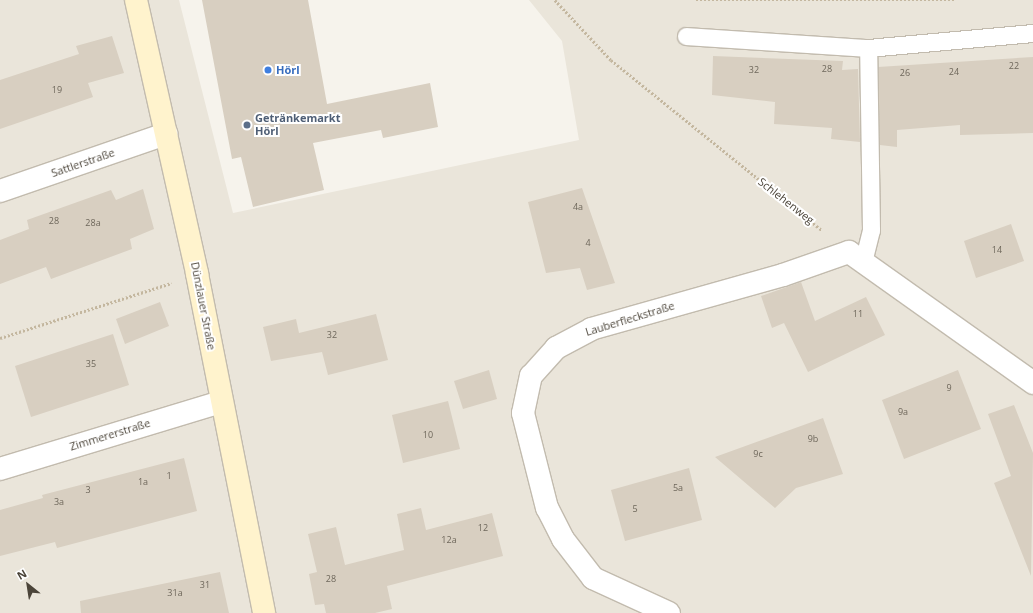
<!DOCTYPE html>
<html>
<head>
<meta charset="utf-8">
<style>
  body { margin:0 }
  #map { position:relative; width:1033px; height:613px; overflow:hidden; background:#f6f3ec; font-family:"Open Sans",sans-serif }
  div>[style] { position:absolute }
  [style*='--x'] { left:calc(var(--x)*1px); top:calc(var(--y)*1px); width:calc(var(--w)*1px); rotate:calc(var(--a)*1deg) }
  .residential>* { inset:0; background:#eae5da }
  .building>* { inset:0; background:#d8cfc1 }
  .path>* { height:2.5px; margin-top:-1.25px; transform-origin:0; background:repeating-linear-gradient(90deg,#c4b79f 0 2px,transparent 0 4px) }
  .roads { filter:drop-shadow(1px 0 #c2bbae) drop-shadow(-1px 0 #c2bbae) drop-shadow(0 1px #c2bbae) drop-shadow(0 -1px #c2bbae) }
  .lane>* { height:17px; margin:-8.5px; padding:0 8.5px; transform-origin:8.5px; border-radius:8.5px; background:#fff }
  .street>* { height:22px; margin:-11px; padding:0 11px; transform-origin:11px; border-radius:11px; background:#fff }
  .secondary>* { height:22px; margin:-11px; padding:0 11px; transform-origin:11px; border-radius:11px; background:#fff3cd }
  .dots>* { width:11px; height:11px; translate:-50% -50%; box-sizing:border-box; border:2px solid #fff; border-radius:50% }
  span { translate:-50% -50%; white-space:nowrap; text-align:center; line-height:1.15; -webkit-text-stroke:4px #fff; paint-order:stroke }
  .number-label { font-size:9px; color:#6e675b }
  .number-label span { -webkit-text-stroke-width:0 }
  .shop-label { font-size:11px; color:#366cbe; font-weight:700 }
  .left { translate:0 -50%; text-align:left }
  .service-label { font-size:11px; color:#4e5e75; font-weight:700 }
  .street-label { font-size:11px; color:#4b4439 }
  .north { position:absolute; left:8px; top:565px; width:40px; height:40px; -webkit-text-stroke:3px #fff; paint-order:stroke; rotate:330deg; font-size:11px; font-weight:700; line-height:16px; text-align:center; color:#4b4439 }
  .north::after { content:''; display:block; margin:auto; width:14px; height:18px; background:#4b4439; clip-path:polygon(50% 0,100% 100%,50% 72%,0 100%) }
</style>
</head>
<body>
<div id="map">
  <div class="residential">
    <i style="clip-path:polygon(0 0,179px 0,233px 213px,579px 140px,562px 41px,529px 0,1033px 0,1033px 613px,0 613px)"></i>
  </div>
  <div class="building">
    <i style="clip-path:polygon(202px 0,308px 0,327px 104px,430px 83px,438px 127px,383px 138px,381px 130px,313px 143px,324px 190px,253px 207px,241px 157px,232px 159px)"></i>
    <i style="clip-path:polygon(112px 36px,124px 73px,88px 83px,93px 97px,0 129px,0 80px,79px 54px,76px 46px)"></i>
    <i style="clip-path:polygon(713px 56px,843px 61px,842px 70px,858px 69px,860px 142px,831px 139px,832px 128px,774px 124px,775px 102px,712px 95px)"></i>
    <i style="clip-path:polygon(1033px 57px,1033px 133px,960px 135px,960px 125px,897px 130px,897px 147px,880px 145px,878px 67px)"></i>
    <i style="clip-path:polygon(582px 188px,615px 283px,587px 290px,580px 268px,546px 273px,528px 202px)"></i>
    <i style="clip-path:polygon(143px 189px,154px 229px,130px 239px,132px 249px,51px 279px,46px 267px,0 284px,0 240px,29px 229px,27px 220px,111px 190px,116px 200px)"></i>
    <i style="clip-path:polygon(1011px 224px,1024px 261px,976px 278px,964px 241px)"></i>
    <i style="clip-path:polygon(801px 282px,815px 321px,866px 297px,885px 335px,808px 372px,784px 323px,772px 328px,761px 296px)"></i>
    <i style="clip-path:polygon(160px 302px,169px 326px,125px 344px,116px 319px)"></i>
    <i style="clip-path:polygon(376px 314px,388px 360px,328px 375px,322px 352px,271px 361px,263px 327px,296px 319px,299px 333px)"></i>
    <i style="clip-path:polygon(113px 334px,129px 385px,31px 417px,15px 366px)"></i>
    <i style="clip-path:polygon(489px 370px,497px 399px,463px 409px,454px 381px)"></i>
    <i style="clip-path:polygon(958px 370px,981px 429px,904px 459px,882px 400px)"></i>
    <i style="clip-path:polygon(448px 401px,460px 449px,403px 463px,392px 415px)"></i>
    <i style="clip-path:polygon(1014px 405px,1033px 453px,1031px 576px,994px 483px,1011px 476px,988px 414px)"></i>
    <i style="clip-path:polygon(823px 418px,843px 474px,796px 488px,775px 508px,715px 457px)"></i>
    <i style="clip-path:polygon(184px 458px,197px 511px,57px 548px,55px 542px,0 556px,0 510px,43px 498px,42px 495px)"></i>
    <i style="clip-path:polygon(689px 468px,702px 520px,625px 541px,611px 490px)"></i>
    <i style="clip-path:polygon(421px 508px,426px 530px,492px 513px,503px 556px,387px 586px,392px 609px,375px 613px,326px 613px,324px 604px,315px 605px,309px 574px,317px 572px,308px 534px,336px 527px,345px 565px,404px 550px,397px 514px)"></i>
    <i style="clip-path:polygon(220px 572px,229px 613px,81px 613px,80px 601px)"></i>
  </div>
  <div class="path">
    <i style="--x:555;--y:0;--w:82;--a:47"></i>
    <i style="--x:611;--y:60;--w:271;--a:38.9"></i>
    <i style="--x:696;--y:0;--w:260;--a:0"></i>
    <i style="--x:0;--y:338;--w:180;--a:-17.8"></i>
  </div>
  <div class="roads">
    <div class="lane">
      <i style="--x:686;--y:36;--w:182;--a:3.8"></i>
      <i style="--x:863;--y:262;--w:33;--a:-76"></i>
      <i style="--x:871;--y:230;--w:182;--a:-90.9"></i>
      <i style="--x:868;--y:48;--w:166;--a:-5.2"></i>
    </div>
    <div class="street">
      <i style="--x:0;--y:191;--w:176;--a:-19"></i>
      <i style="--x:0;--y:469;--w:231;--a:-16.9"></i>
      <i style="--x:669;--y:613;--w:84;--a:-155.3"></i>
      <i style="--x:593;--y:578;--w:49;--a:-127.6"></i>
      <i style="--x:563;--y:539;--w:35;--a:-117"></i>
      <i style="--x:547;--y:508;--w:98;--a:-104.2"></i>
      <i style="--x:523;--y:413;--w:38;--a:-78"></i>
      <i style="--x:531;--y:376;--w:38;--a:-48"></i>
      <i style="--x:556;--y:348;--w:40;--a:-28"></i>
      <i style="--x:591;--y:329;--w:199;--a:-15.7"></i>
      <i style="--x:783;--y:275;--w:70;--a:-19.2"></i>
      <i style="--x:849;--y:252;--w:226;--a:35.4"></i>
    </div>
    <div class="secondary">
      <i style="--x:136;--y:0;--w:281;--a:77.4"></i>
      <i style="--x:197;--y:274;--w:346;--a:78.8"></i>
    </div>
  </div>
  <div class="dots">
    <i style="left:268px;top:70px;background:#3f7fe0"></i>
    <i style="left:247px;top:125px;background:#5c6f8a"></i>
  </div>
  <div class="number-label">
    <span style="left:1014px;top:66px">22</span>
    <span style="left:827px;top:69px">28</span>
    <span style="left:754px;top:70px">32</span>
    <span style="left:954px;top:72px">24</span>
    <span style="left:905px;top:73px">26</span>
    <span style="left:57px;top:90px">19</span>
    <span style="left:578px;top:207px">4a</span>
    <span style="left:54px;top:221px">28</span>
    <span style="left:93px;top:223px">28a</span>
    <span style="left:588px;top:243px">4</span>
    <span style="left:997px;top:250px">14</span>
    <span style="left:858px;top:314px">11</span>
    <span style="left:332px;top:335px">32</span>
    <span style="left:91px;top:364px">35</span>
    <span style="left:949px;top:388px">9</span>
    <span style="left:903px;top:412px">9a</span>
    <span style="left:428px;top:435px">10</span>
    <span style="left:813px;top:439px">9b</span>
    <span style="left:758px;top:454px">9c</span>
    <span style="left:169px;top:476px">1</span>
    <span style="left:143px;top:482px">1a</span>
    <span style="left:678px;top:488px">5a</span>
    <span style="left:88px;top:490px">3</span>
    <span style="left:59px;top:502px">3a</span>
    <span style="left:635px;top:509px">5</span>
    <span style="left:483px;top:528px">12</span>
    <span style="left:449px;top:540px">12a</span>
    <span style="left:331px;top:579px">28</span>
    <span style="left:205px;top:585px">31</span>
    <span style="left:175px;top:593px">31a</span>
  </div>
  <div class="shop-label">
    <span class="left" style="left:276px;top:70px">Hörl</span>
  </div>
  <div class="service-label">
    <span class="left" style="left:255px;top:125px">Getränkemarkt<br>Hörl</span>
  </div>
  <div class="street-label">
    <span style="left:83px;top:163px;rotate:-19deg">Sattlerstraße</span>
    <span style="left:786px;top:201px;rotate:38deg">Schlehenweg</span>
    <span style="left:203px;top:306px;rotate:79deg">Dünzlauer Straße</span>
    <span style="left:630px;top:319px;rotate:-17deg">Lauberfleckstraße</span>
    <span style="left:110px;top:435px;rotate:-17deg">Zimmererstraße</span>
  </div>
  <div class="north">N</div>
</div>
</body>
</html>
